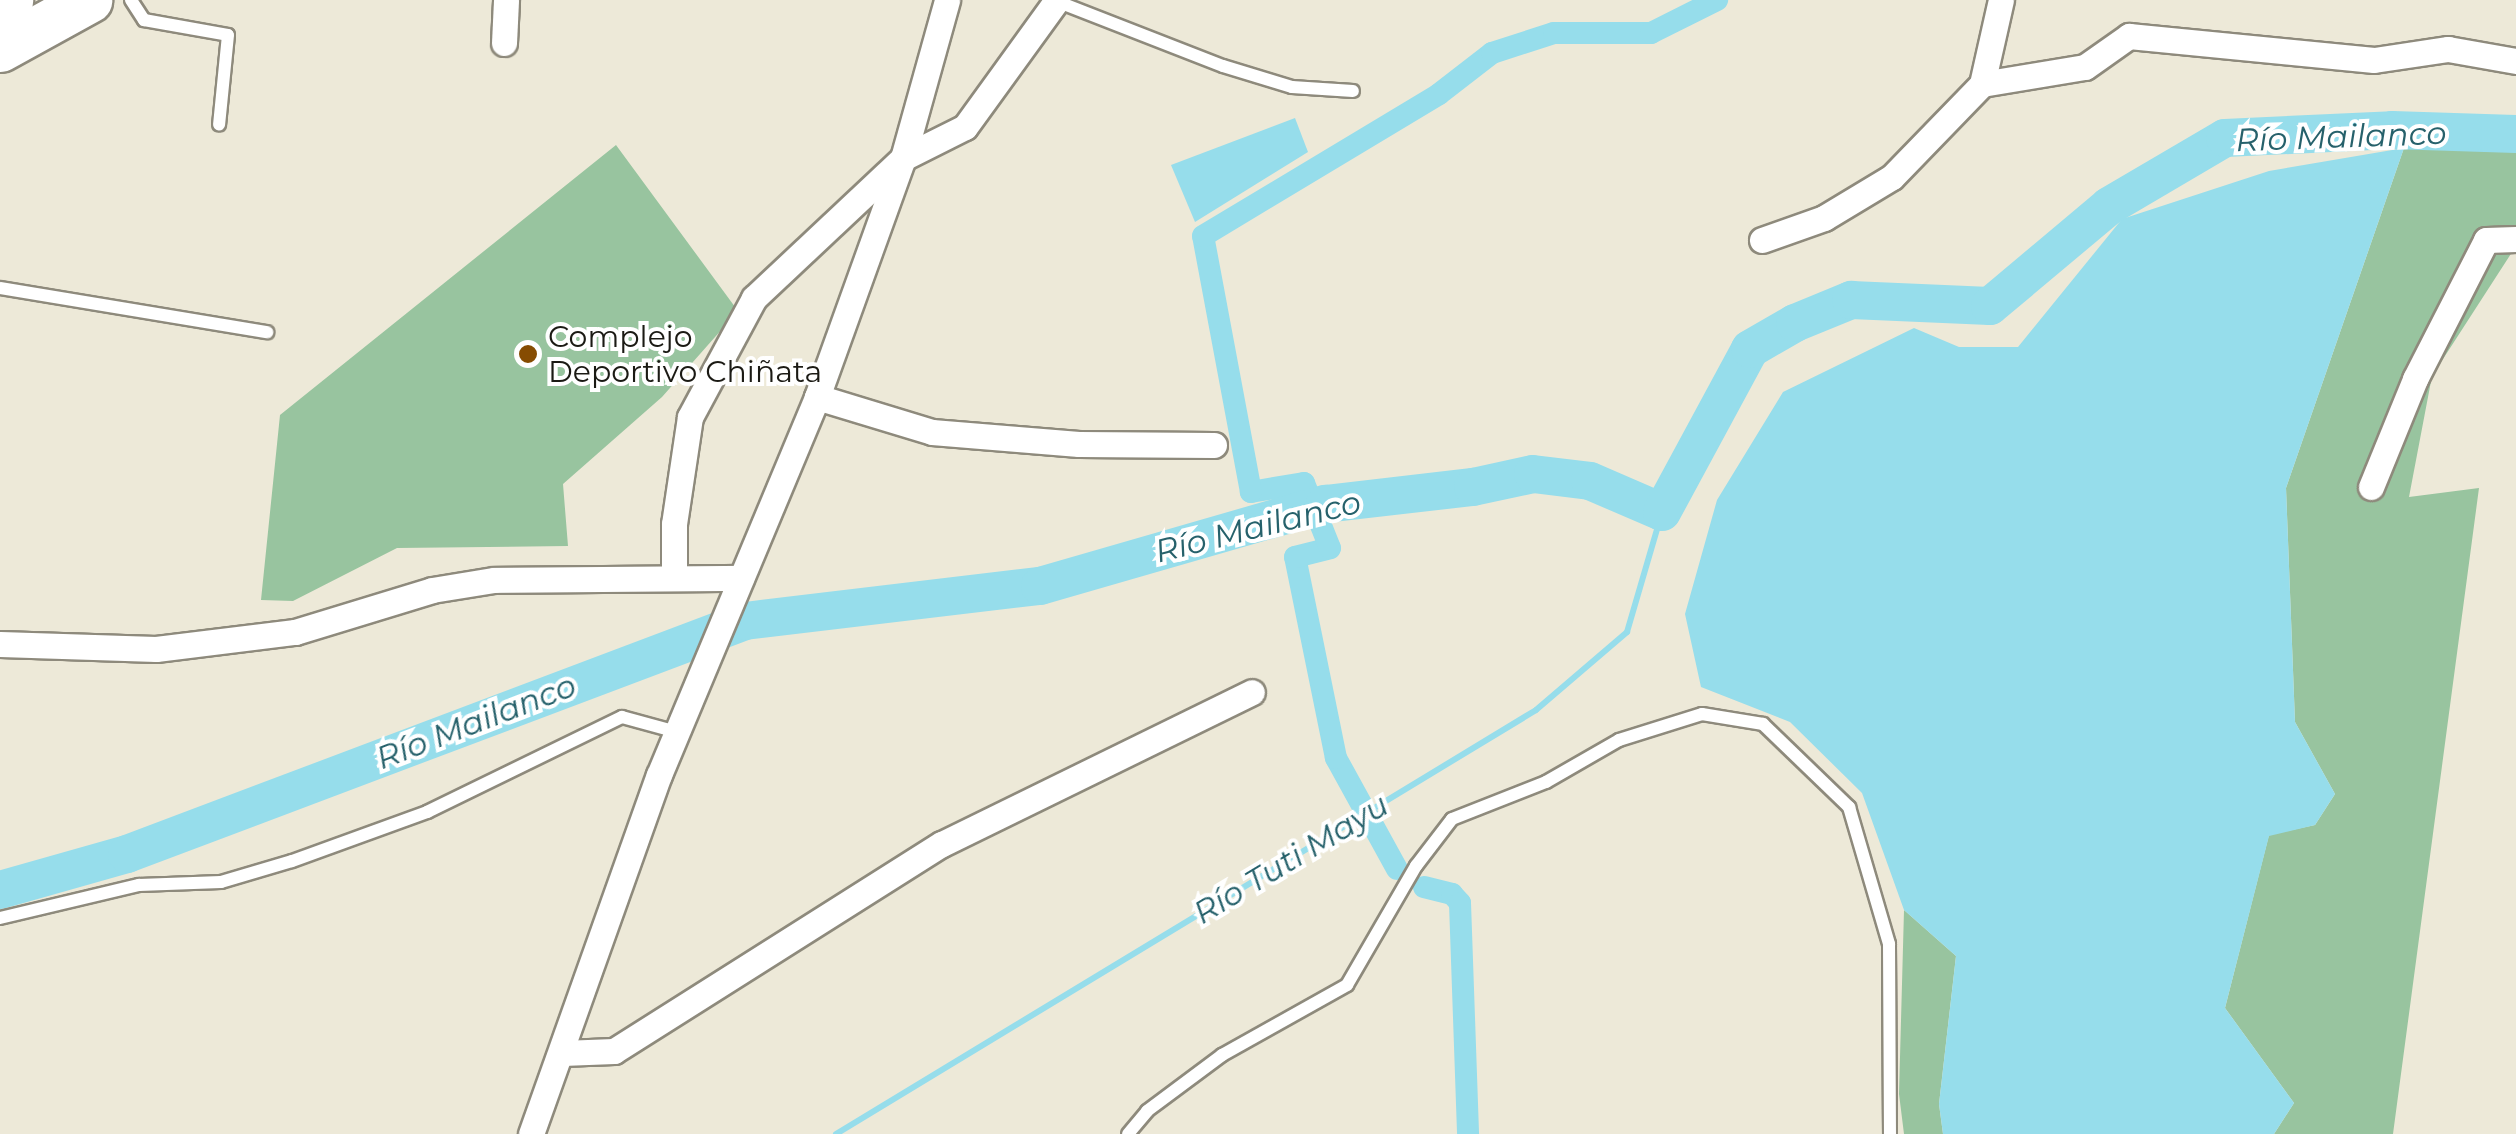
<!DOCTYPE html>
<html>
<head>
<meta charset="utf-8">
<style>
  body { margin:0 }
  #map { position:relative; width:2516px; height:1134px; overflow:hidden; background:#ede9d8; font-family:Montserrat,sans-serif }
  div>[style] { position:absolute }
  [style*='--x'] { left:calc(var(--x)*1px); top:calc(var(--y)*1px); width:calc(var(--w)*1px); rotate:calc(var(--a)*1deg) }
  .green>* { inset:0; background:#98c49f }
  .water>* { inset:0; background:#96ddeb }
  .stream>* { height:6px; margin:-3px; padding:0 3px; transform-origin:3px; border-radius:3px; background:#96ddeb }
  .canal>* { height:22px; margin:-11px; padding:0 11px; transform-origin:11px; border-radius:11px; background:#96ddeb }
  .river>* { height:38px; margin:-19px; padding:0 19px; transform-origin:19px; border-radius:19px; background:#96ddeb }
  .roads { filter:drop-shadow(2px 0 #8e8a7c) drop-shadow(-2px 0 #8e8a7c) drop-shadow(0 2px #8e8a7c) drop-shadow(0 -2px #8e8a7c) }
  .lane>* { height:12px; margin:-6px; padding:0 6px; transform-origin:6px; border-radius:6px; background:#fff }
  .street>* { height:25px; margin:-12.5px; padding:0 12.5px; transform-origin:12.5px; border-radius:12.5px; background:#fff }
  .highway>* { height:45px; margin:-22.5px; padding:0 22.5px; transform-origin:22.5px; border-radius:22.5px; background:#fff }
  .dots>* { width:28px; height:28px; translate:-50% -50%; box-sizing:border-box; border:5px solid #fff; border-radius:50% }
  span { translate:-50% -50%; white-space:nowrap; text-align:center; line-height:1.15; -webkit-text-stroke:8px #fff; paint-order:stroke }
  .poi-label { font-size:30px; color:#1b1a14 }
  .left { translate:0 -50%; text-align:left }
  .water-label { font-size:32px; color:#26616b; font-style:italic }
</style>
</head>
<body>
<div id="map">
  <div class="green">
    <i style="clip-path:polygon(616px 145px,738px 311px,662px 397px,563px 484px,568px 546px,397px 548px,293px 601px,261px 600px,280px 415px)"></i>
    <i style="clip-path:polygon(2516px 147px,2516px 246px,2432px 376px,2409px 497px,2479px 488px,2393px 1134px,2274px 1134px,2294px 1103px,2225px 1008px,2269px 835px,2315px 825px,2335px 794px,2295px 722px,2286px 488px,2404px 148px)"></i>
    <i style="clip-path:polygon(1904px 910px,1956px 956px,1939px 1104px,1943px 1134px,1904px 1134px,1899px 1094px)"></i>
  </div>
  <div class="water">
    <i style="clip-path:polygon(1295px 118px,1308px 152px,1195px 222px,1171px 165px)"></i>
    <i style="clip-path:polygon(2404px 148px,2286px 488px,2295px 722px,2335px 794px,2315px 825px,2269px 836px,2225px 1008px,2294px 1103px,2274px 1134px,1943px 1134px,1939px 1104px,1956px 956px,1904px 910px,1862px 793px,1790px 722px,1701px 687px,1685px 614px,1717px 500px,1783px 392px,1914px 328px,1959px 347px,2018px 347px,2122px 219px,2269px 171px)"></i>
  </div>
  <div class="stream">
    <i style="--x:836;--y:1134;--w:818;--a:-31.2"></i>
    <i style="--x:1536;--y:710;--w:120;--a:-40.6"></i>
    <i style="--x:1627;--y:632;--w:125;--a:-73.7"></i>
  </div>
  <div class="canal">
    <i style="--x:1397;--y:869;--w:127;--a:-118.8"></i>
    <i style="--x:1336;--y:758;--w:205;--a:-101.5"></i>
    <i style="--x:1295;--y:557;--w:36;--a:-14"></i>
    <i style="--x:1330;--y:548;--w:70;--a:-111.8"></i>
    <i style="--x:1304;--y:483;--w:54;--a:170.4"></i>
    <i style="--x:1251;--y:492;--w:260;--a:-100.6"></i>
    <i style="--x:1203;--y:236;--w:275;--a:-31"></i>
    <i style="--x:1439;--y:94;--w:67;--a:-37.7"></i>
    <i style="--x:1492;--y:53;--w:65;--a:-17.9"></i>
    <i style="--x:1554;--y:33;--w:97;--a:0"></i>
    <i style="--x:1651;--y:33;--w:74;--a:-26.6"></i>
    <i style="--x:1424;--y:887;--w:29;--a:14"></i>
    <i style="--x:1452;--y:894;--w:12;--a:48"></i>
    <i style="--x:1460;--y:903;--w:231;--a:88"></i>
  </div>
  <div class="river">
    <i style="--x:0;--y:890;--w:132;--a:-15.8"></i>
    <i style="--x:127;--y:854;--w:660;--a:-20.66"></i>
    <i style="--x:745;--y:621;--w:297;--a:-6.8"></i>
    <i style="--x:1040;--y:586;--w:297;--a:-16.1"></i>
    <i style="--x:1325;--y:504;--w:149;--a:-6.6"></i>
    <i style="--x:1473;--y:487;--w:61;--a:-12.2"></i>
    <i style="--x:1533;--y:474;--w:57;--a:7"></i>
    <i style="--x:1590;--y:481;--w:78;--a:23.3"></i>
    <i style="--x:1662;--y:512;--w:185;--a:-61.6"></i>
    <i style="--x:1750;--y:349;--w:52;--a:-30"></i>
    <i style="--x:1795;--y:323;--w:61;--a:-22.3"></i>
    <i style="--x:1851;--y:300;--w:139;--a:2.5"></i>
    <i style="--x:1990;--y:306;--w:155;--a:-40"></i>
    <i style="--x:2109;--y:206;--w:134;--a:-30.4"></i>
    <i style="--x:2225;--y:138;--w:167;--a:-2.7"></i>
    <i style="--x:2392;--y:130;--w:124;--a:1.8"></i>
  </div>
  <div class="roads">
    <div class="lane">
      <i style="--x:131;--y:0;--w:24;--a:57"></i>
      <i style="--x:144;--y:20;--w:85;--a:10.1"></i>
      <i style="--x:228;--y:35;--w:90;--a:95.7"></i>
      <i style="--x:1056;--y:1;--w:179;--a:21.3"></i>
      <i style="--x:1223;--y:66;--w:72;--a:16.9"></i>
      <i style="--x:1292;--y:87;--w:61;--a:3.8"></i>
      <i style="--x:0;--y:288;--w:271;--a:9.4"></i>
      <i style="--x:0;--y:918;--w:143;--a:-13.4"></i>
      <i style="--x:139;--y:885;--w:82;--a:-2.1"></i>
      <i style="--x:221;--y:882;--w:74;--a:-16.5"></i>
      <i style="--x:292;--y:861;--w:144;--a:-19.9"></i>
      <i style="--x:427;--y:812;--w:217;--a:-26"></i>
      <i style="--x:622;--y:717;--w:57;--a:15.3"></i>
      <i style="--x:1128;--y:1134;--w:30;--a:-50"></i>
      <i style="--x:1147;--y:1111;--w:94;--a:-36.7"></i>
      <i style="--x:1222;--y:1055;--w:143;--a:-29.2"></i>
      <i style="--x:1347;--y:985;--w:138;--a:-59.9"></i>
      <i style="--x:1416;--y:866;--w:59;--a:-52.5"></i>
      <i style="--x:1452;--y:819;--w:101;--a:-21.5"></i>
      <i style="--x:1546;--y:782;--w:84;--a:-29.9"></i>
      <i style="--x:1619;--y:740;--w:87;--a:-17.4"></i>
      <i style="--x:1702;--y:714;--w:62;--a:9.3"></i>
      <i style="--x:1763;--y:724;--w:120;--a:44"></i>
      <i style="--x:1849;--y:807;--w:143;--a:73.7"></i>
      <i style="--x:1889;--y:944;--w:190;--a:89.7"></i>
    </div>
    <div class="street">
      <i style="--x:504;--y:43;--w:43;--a:-87.3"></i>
      <i style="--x:1982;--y:84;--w:86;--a:-77.3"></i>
      <i style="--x:1762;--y:240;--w:66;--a:-19.5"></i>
      <i style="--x:1824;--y:218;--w:79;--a:-31.1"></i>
      <i style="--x:1892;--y:177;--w:129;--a:-45.9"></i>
      <i style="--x:1982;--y:84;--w:104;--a:-9.4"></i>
      <i style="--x:2085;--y:67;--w:54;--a:-35.2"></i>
      <i style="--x:2129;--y:36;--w:246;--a:5.6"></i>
      <i style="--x:2374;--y:60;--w:75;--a:-8.5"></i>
      <i style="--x:2448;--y:49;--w:69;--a:10"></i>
      <i style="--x:817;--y:397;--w:120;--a:16.9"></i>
      <i style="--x:932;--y:432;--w:147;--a:4.7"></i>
      <i style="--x:1079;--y:444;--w:135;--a:0.4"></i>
      <i style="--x:2371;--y:487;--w:117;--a:-67.8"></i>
      <i style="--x:2415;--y:379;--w:156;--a:-62.9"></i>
      <i style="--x:2486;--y:240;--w:30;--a:-2"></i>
      <i style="--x:674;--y:578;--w:54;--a:-90"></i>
      <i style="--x:674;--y:524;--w:108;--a:-81.5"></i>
      <i style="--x:690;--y:417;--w:135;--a:-61.7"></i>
      <i style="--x:754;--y:298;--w:204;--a:-43.2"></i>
      <i style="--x:903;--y:158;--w:69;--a:-26.6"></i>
      <i style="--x:965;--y:127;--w:157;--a:-54.1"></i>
      <i style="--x:0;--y:644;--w:156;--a:1.8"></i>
      <i style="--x:156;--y:649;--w:140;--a:-7"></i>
      <i style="--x:295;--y:632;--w:143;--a:-17"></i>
      <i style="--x:432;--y:590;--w:63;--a:-9.2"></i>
      <i style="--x:494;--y:580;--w:247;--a:-0.5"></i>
      <i style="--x:562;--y:1053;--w:52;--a:-2.2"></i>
      <i style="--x:614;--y:1051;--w:388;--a:-32.3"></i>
      <i style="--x:942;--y:844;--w:345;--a:-26.1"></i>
      <i style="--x:531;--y:1134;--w:381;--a:-70.4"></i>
      <i style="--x:659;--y:775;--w:410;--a:-67.3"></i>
      <i style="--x:817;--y:397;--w:254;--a:-70.2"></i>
      <i style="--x:903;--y:158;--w:164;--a:-74.4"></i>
    </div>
    <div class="highway">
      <i style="--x:0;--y:6;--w:12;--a:-31"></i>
      <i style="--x:0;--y:49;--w:102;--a:-28.8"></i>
    </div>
  </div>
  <div class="dots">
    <i style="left:528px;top:354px;background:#864c02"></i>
  </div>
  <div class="poi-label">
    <span class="left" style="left:548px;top:354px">Complejo<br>Deportivo Chiñata</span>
  </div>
  <div class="water-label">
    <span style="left:2341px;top:137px;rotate:-2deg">Río Mailanco</span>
    <span style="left:1258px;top:527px;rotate:-14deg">Río Mailanco</span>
    <span style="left:476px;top:722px;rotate:-21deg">Río Mailanco</span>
    <span style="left:1291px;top:859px;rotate:-31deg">Río Tuti Mayu</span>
  </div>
</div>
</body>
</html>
